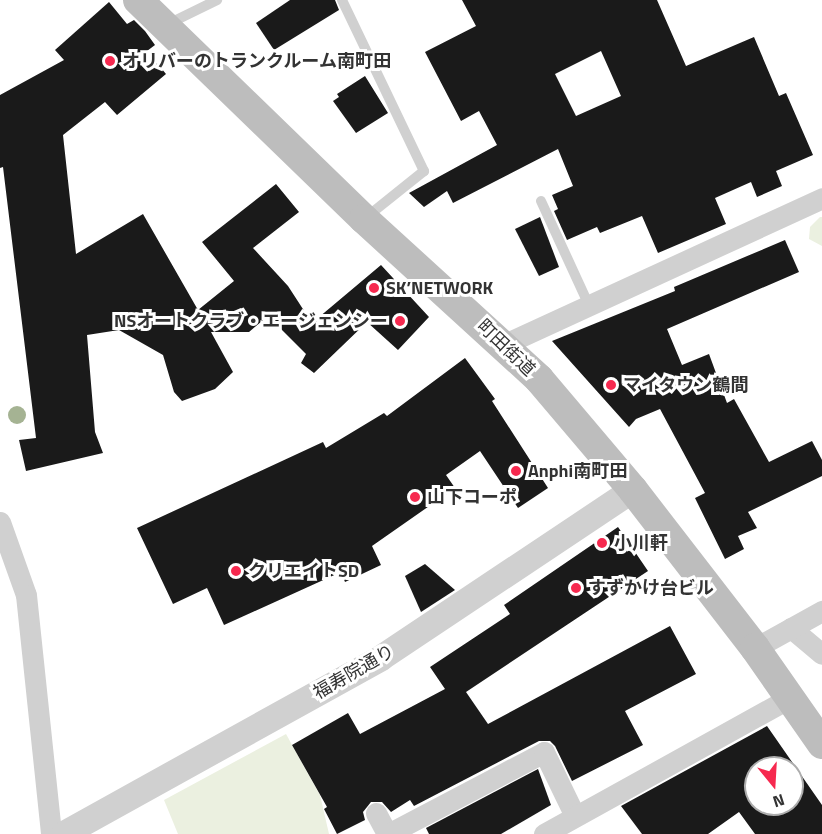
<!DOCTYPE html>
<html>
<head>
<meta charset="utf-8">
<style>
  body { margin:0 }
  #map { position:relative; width:822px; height:834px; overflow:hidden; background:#fff; font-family:"Titillium Web","Noto Sans JP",sans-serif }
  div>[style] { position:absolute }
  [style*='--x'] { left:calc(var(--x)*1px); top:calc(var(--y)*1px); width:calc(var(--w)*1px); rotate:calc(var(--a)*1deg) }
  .green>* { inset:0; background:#ebf0e0 }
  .building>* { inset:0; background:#1a1a1a }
  .service>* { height:10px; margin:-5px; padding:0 5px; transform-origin:5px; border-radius:5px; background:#d0d0d0 }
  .minor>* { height:21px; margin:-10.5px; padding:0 10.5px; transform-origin:10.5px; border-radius:10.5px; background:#d0d0d0 }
  .tertiary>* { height:26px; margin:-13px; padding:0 13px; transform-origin:13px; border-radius:13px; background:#d0d0d0 }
  .secondary>* { height:30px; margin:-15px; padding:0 15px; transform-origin:15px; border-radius:15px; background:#bdbdbd }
  .trees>* { width:18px; height:18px; margin:-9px; border-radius:50%; background:#a5b393 }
  .dots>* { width:16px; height:16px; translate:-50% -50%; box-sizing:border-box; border:3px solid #fff; border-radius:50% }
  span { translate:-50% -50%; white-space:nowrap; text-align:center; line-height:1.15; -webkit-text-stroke:6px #fff; paint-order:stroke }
  .poi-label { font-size:18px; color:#333; font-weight:700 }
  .left { translate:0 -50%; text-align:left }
  .right { translate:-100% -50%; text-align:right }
  .street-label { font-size:18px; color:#333 }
  .north { position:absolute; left:744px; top:756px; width:60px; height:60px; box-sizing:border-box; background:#fff; border:2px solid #adadad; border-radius:50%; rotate:162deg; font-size:16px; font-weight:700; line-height:24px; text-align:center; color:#333 }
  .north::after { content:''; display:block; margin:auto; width:21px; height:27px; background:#f6294f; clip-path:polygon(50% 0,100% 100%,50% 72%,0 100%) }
</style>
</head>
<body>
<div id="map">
  <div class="green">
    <i style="clip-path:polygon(820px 217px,822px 217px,822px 246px,809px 239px,810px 227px)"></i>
    <i style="clip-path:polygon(286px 734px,320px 795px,329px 834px,178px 834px,164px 800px)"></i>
  </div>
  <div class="building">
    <i style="clip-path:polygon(290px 0,335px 0,339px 10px,274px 50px,256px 23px)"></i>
    <i style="clip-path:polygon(evenodd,462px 0,657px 0,686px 66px,754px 37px,779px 96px,786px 93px,813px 155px,776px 171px,782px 186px,757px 197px,751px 182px,715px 198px,726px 224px,658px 253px,642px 216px,600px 233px,597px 227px,567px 240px,554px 211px,558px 209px,552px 195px,573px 186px,558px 149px,453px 203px,447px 191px,424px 207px,409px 193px,497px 145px,479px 111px,461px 121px,425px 52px,476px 26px,462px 0,601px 51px,621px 96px,576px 116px,555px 74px,601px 51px)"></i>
    <i style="clip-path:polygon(109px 2px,127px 24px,134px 20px,145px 31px,155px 45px,147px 51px,166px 74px,117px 115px,105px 102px,63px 135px,76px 254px,143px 214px,198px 310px,234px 281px,202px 242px,276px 184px,299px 212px,253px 248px,288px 286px,312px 323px,381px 265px,429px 317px,398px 350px,367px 322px,314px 373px,301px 363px,306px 354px,268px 316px,249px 332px,211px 332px,233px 372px,215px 389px,182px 401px,174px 392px,163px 355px,119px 330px,87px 335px,95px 432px,103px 453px,26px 471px,19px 440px,36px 438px,3px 167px,0 168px,0 95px,64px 60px,55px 50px)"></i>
    <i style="clip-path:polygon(365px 76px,388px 113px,356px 133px,333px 101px,339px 97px,337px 94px)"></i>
    <i style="clip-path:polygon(540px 217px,559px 267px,539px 276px,515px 229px)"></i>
    <i style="clip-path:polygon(785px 240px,799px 272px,667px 329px,682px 365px,709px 354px,727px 403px,734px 399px,769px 462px,812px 441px,822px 460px,822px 476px,748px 512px,757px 528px,738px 536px,744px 549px,725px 559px,695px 498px,705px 493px,660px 409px,636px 419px,629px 427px,552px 341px,675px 291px,674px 287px)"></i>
    <i style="clip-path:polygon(465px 358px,495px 399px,492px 401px,548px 488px,518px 508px,480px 451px,446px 475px,455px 488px,372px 546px,381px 565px,345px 582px,341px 572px,224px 625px,207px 588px,173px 604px,137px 528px,323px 442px,326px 448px,384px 413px,387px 416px)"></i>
    <i style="clip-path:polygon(618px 527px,648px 571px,466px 692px,488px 724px,670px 626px,696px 674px,625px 711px,643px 745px,572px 781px,555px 746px,550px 741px,539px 741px,414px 806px,410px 800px,391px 812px,382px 802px,371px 802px,363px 812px,365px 820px,337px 834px,324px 809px,327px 807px,292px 745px,348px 713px,360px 734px,445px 689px,430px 667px,510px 614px,504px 605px)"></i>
    <i style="clip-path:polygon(425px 564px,455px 590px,421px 612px,405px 576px)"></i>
    <i style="clip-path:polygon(evenodd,767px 726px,822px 805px,822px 834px,755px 834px,739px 812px,708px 834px,642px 834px,621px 806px,767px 726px,756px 768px,792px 768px,792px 804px,756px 804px,756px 768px)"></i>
    <i style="clip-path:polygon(538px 769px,551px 805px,501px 834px,429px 834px,426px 828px)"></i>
  </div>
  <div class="service">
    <i style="--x:342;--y:0;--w:190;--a:64.4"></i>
    <i style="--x:424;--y:171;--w:77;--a:141.3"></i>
    <i style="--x:166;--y:25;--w:57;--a:-26.1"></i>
    <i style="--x:541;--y:201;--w:112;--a:65.3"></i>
  </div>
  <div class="minor">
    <i style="--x:505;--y:344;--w:349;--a:-24.7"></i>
    <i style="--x:0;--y:522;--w:77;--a:70.4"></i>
    <i style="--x:26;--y:595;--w:240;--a:84"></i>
    <i style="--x:791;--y:628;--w:40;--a:40"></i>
    <i style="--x:755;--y:648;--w:77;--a:-28.9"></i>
    <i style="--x:376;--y:813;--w:24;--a:62"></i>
    <i style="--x:388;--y:834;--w:176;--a:-27.7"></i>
    <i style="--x:544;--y:752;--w:71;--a:64.2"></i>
    <i style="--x:544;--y:834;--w:280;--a:-29"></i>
  </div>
  <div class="tertiary">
    <i style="--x:64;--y:834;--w:363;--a:-29"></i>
    <i style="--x:381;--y:658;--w:303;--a:-33.7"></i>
  </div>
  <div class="secondary">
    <i style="--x:138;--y:0;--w:315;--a:44.1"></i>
    <i style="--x:364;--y:219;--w:237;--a:42.4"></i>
    <i style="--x:539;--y:379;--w:145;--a:49.7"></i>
    <i style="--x:633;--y:490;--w:200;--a:52.3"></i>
    <i style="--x:755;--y:648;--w:117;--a:55.1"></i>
  </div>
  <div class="trees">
    <i style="left:17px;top:415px"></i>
  </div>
  <div class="dots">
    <i style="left:110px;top:61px;background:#f6294f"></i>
    <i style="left:374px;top:288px;background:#f6294f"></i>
    <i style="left:400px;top:321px;background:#f6294f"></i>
    <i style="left:611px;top:385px;background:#f6294f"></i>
    <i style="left:516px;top:471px;background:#f6294f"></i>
    <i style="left:415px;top:497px;background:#f6294f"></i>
    <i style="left:602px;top:543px;background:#f6294f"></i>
    <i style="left:236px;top:571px;background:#f6294f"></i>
    <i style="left:576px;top:588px;background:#f6294f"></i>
  </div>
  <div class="poi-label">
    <span class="left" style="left:122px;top:61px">オリバーのトランクルーム南町田</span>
    <span class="left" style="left:386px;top:288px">SK’NETWORK</span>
    <span class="right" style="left:388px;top:321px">NSオートクラブ・エージェンシー</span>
    <span class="left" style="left:623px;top:385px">マイタウン鶴間</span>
    <span class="left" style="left:528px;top:471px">Anphi南町田</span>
    <span class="left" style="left:427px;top:497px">山下コーポ</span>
    <span class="left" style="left:614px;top:543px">小川軒</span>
    <span class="left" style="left:248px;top:571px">クリエイトSD</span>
    <span class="left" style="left:588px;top:588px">すずかけ台ビル</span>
  </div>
  <div class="street-label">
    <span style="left:506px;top:348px;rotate:44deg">町田街道</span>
    <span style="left:354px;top:672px;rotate:-30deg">福寿院通り</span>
  </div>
  <div class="north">N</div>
</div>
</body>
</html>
